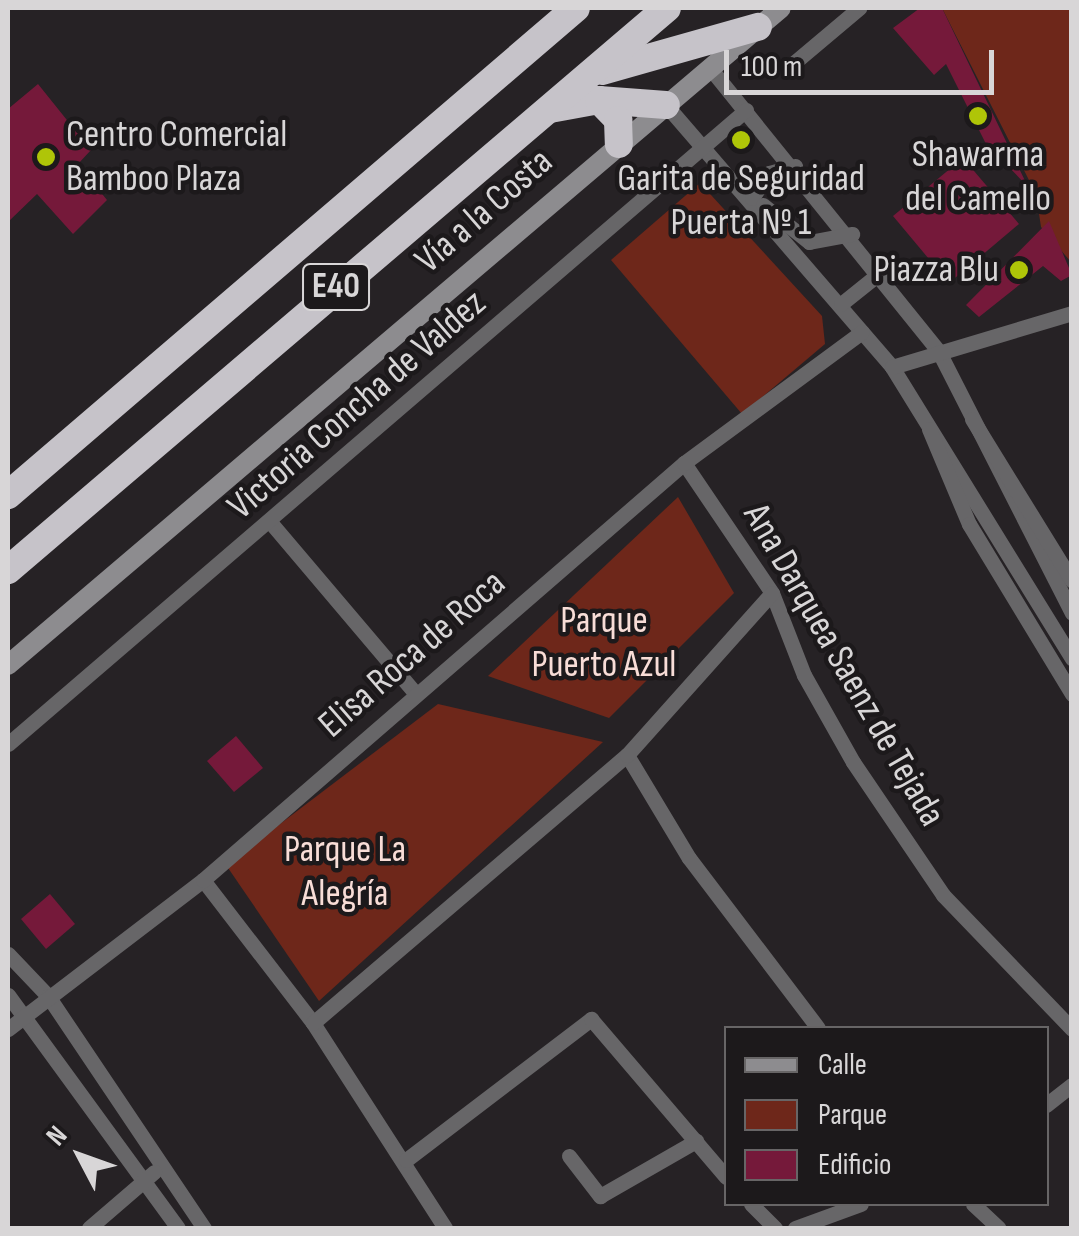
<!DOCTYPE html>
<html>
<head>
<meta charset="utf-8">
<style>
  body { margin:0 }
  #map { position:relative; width:1079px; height:1236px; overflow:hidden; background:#262225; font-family:"Sofia Sans Condensed",sans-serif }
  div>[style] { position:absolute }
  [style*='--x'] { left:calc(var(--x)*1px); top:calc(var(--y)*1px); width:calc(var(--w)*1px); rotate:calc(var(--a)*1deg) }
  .green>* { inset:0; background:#6e271a }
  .building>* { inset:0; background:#75193a }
  .street>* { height:15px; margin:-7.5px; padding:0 7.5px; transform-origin:7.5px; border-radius:7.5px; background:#676668 }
  .secondary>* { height:20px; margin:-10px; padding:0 10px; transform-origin:10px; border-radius:10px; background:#8d8c8f }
  .highway>* { height:28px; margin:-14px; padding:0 14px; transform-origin:14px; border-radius:14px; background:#c6c3c9 }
  .dots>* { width:28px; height:28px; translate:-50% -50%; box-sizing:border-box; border:5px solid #1c191b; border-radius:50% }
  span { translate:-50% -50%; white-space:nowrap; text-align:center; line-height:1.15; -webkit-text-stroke:9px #1c191b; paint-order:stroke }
  .shield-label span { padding:2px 8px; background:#1c191b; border:2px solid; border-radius:8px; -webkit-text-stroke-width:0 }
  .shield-label { font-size:35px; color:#d8d6d7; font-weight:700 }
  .poi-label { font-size:38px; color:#d8d6d7 }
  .left { translate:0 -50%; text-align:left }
  .right { translate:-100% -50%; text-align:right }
  .street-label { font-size:38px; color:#d8d6d7 }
  .park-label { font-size:38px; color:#f8ddd7 }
  .frame { position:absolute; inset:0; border:10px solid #d8d6d7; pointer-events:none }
  .legend { position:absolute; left:724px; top:1026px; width:325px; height:180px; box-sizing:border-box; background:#1c191b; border:2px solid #676566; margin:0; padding:12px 18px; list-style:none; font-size:30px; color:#d8d6d7 }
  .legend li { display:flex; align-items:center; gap:20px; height:50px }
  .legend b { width:50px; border:2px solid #676566 }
  .north { position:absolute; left:30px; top:1106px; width:100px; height:100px; -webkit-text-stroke:8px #1c191b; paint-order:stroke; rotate:311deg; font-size:28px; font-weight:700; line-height:40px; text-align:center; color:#d8d6d7 }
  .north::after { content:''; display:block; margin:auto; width:35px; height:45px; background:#d8d6d7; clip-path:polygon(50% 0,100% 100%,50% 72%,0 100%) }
  .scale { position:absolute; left:724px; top:50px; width:270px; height:45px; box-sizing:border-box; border:5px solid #d8d6d7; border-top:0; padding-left:12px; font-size:30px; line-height:35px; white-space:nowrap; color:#d8d6d7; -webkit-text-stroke:8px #1c191b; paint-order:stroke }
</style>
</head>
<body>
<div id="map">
  <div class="green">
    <i style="clip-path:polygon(942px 8px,1071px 8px,1071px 262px,1041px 227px,1036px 194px)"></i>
    <i style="clip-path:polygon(700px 183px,822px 316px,825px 344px,742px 414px,611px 260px)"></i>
    <i style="clip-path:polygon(678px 497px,734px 593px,609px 718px,488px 676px)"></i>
    <i style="clip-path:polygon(438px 704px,603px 742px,319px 1001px,226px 865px)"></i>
  </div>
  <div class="building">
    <i style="clip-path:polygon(920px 8px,942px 8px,1028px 187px,985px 142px,946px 64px,934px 75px,893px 28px)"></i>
    <i style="clip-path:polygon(38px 84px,91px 150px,78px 164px,107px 200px,73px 234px,37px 194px,8px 222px,8px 109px)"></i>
    <i style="clip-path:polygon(963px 158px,1019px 224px,949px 283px,893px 216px)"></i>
    <i style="clip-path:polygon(1049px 221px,1072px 275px,1061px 281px,1043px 266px,979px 317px,966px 305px)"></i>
    <i style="clip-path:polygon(236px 736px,263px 768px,234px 792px,207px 761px)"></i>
    <i style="clip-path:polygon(50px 894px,75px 924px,46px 949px,21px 919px)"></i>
  </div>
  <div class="street">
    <i style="--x:789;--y:67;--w:92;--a:-40.1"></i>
    <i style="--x:710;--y:68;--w:365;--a:51.1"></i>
    <i style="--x:939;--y:352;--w:293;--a:63"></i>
    <i style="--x:666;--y:105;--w:346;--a:49.2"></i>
    <i style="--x:892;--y:367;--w:343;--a:58.3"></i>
    <i style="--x:752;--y:198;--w:30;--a:-56"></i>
    <i style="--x:769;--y:173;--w:27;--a:-15"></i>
    <i style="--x:763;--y:205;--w:59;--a:38.8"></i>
    <i style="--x:809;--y:242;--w:44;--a:-10.5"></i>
    <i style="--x:841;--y:304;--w:53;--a:-38.8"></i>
    <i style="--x:892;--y:367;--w:188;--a:-16.7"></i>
    <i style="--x:972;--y:419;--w:190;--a:58.3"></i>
    <i style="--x:929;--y:429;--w:103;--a:67.2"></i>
    <i style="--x:969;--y:524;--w:199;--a:58.8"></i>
    <i style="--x:684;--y:463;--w:157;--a:55.9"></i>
    <i style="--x:772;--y:593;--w:88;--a:68.7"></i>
    <i style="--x:804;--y:675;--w:100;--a:60.6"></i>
    <i style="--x:853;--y:762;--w:161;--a:55.9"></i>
    <i style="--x:943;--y:895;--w:186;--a:46.1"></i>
    <i style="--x:271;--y:523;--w:223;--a:49.7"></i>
    <i style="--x:8;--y:744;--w:973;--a:-40.67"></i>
    <i style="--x:627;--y:755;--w:120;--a:59"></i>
    <i style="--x:689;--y:858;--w:213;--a:52.8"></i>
    <i style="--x:203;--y:880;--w:180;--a:52.4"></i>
    <i style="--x:313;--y:1023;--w:244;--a:57.2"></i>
    <i style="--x:8;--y:954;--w:58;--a:46.4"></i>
    <i style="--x:48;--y:996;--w:280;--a:56.1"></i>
    <i style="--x:8;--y:995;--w:288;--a:53.9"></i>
    <i style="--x:313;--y:1023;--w:413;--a:-40.5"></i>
    <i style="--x:627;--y:755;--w:217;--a:-48.2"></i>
    <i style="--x:8;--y:1029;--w:245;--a:-37.4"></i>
    <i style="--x:203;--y:880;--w:637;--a:-40.92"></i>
    <i style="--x:684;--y:463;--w:221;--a:-36.4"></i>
    <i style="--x:1046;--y:1105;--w:33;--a:-38"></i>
    <i style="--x:569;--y:1156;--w:51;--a:52.2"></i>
    <i style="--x:600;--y:1196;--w:111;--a:-29.8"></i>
    <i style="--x:406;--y:1160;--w:233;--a:-37.3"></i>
    <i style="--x:591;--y:1019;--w:208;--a:49.5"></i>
    <i style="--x:751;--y:1204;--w:34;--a:45"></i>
    <i style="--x:973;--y:1204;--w:35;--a:43"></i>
    <i style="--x:89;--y:1228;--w:86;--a:-40.7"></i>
    <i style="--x:795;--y:1228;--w:70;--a:-20"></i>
  </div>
  <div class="secondary">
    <i style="--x:8;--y:665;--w:1014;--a:-40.36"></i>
  </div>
  <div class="highway">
    <i style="--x:602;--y:71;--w:162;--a:-15.8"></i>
    <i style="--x:599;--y:100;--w:67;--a:4.3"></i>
    <i style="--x:550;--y:109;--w:50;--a:-10.4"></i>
    <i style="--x:599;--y:100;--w:28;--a:46"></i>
    <i style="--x:618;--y:120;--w:24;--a:88"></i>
    <i style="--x:8;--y:495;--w:748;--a:-40.61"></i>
    <i style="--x:8;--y:570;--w:866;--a:-40.46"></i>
  </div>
  <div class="dots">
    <i style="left:978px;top:116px;background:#afc508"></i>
    <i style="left:741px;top:140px;background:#afc508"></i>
    <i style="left:46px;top:157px;background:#afc508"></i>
    <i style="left:1019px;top:270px;background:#afc508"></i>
  </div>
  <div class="shield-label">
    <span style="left:336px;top:287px">E40</span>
  </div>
  <div class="poi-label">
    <span class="left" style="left:66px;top:157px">Centro Comercial<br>Bamboo Plaza</span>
    <span style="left:978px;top:177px">Shawarma<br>del Camello</span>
    <span style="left:741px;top:201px">Garita de Seguridad<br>Puerta Nº 1</span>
    <span class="right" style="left:999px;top:270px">Piazza Blu</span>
  </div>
  <div class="street-label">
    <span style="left:484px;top:211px;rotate:-41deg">Vía a la Costa</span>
    <span style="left:357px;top:405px;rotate:-41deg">Victoria Concha de Valdez</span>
    <span style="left:412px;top:654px;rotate:-41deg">Elisa Roca de Roca</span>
    <span style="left:844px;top:665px;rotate:60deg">Ana Darquea Saenz de Tejada</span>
  </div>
  <div class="park-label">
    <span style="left:604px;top:643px">Parque<br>Puerto Azul</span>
    <span style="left:345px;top:872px">Parque La<br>Alegría</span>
  </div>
  <div class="frame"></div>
  <ul class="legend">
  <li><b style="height:12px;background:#8d8c8f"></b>Calle</li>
  <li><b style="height:28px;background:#6e271a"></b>Parque</li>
  <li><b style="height:28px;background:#75193a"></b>Edificio</li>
  </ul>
  <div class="north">N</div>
  <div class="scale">100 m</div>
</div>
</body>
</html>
